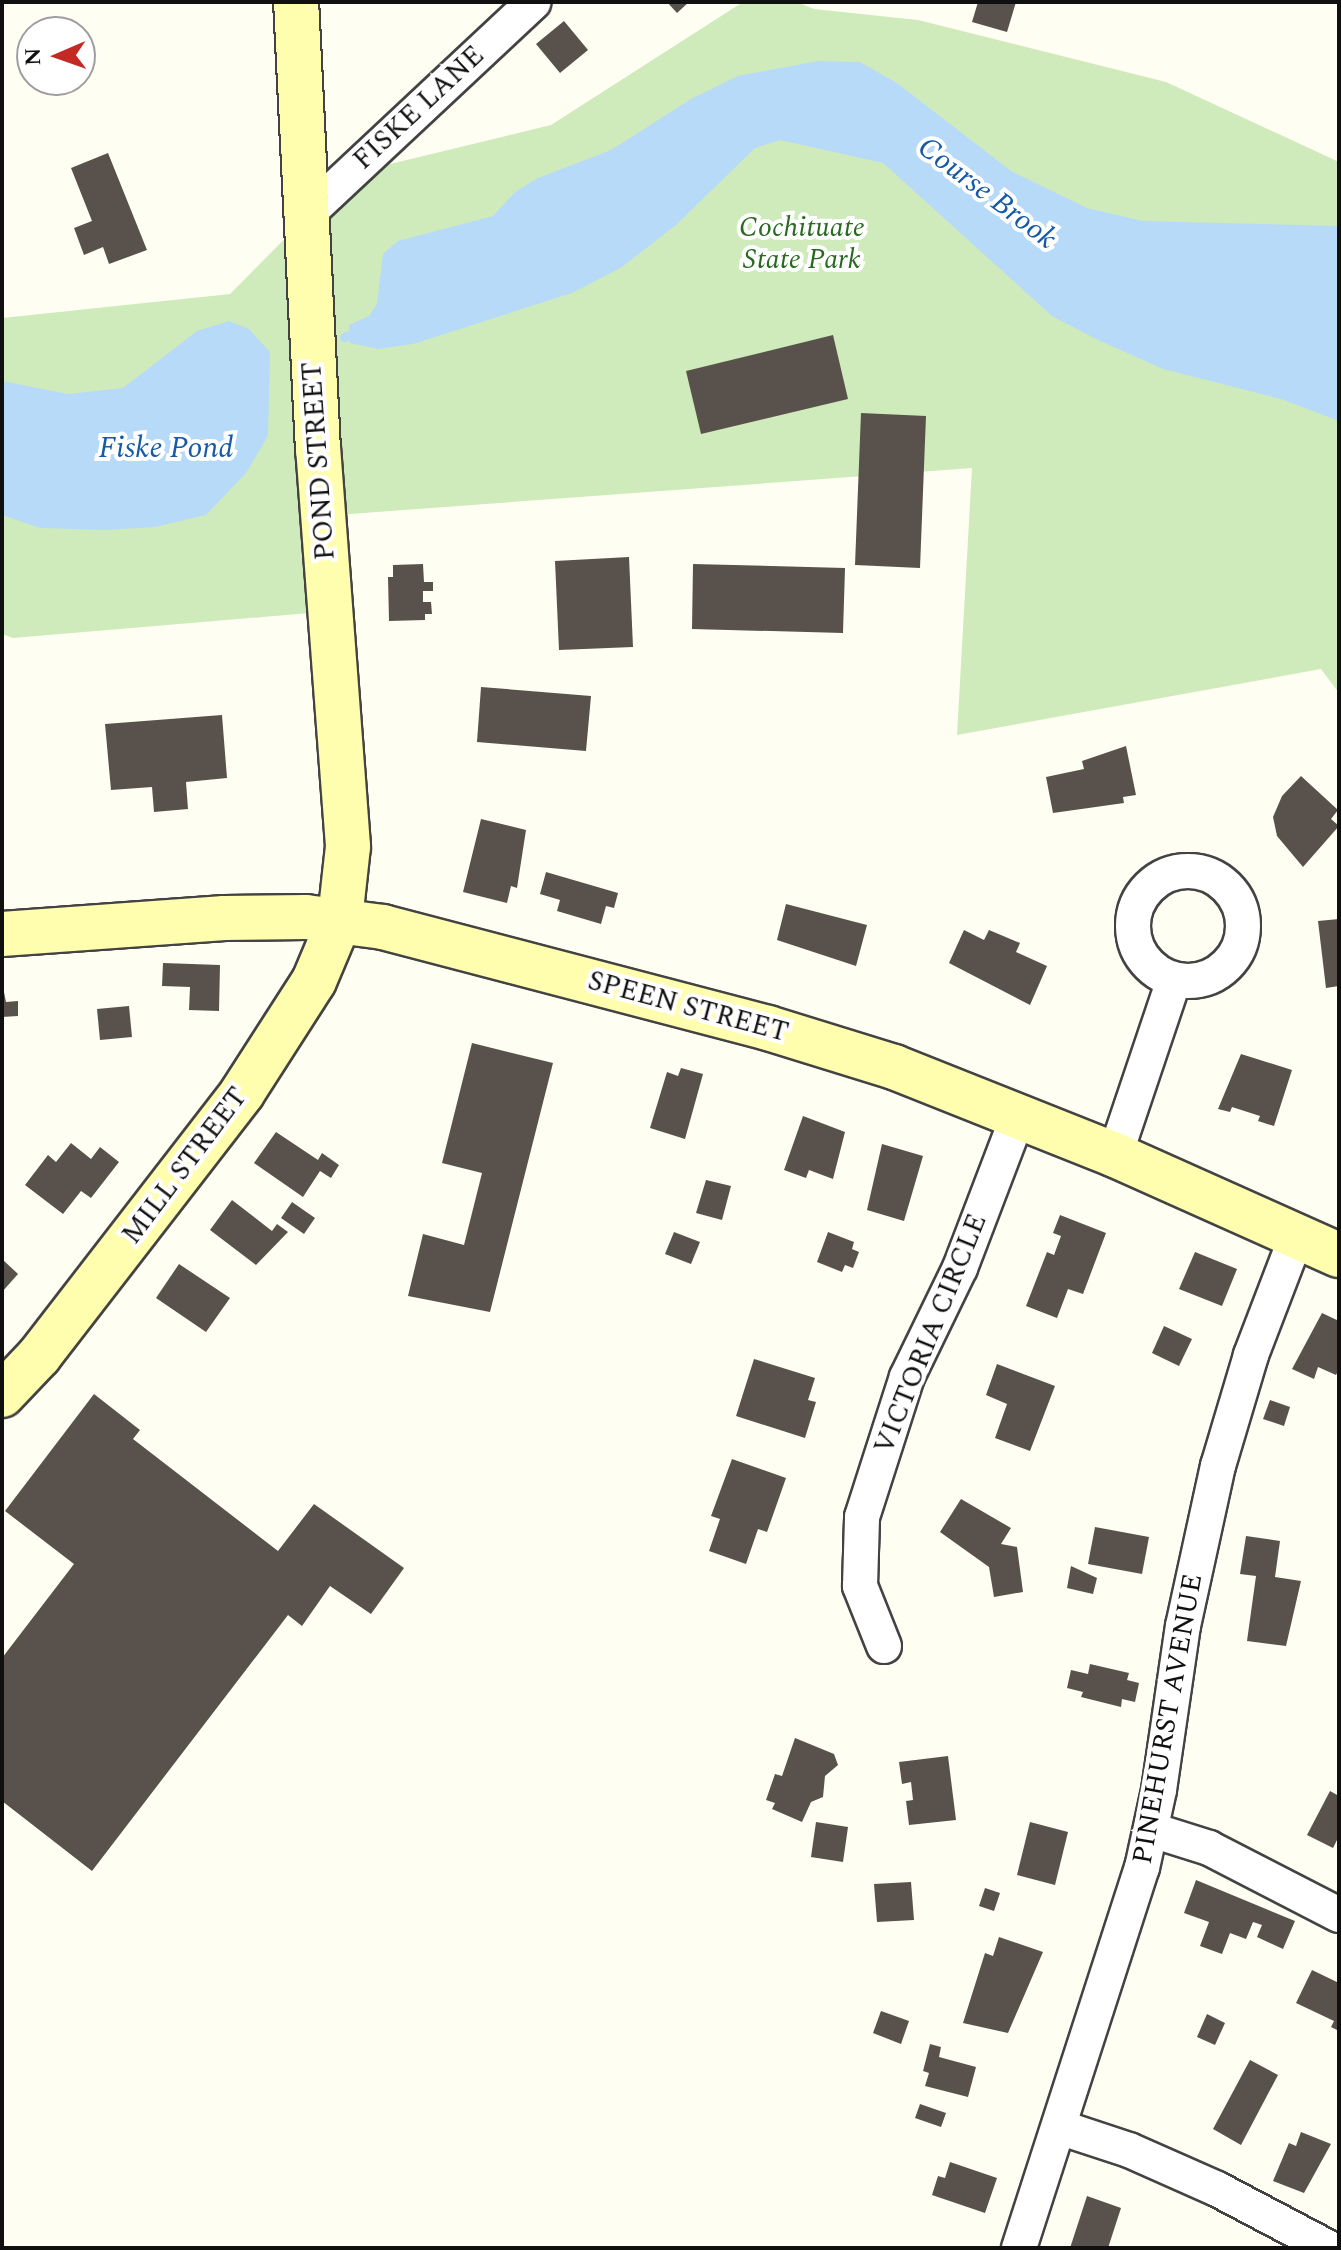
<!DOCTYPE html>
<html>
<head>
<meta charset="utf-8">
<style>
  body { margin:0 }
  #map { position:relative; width:1341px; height:2250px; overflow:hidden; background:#fffef3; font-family:Spectral,serif }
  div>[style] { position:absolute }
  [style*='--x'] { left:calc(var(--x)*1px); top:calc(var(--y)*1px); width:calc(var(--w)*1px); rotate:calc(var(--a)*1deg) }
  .green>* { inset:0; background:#d0ebbb }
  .water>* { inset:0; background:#b7daf8 }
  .stream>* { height:9px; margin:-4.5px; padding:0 4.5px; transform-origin:4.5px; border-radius:4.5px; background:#b7daf8 }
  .building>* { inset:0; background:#59524c }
  .roads { filter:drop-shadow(2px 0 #434343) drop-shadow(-2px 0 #434343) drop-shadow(0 2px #434343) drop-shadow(0 -2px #434343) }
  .street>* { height:34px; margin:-17px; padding:0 17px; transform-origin:17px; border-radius:17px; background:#fff }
  .street>.ring { margin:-17px; padding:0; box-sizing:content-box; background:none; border:34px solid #fff; border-radius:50% }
  .secondary>* { height:44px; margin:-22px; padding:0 22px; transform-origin:22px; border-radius:22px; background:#fffdae }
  span { translate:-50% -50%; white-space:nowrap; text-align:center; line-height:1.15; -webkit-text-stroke:8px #fff; paint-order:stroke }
  .street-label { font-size:28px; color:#101010 }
  .park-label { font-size:28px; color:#276a1e; font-style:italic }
  .water-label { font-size:30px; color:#155aa6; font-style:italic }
  .frame { position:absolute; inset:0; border:4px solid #101010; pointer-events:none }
  .north { position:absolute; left:16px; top:16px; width:80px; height:80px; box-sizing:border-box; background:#fff; border:2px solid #9f9f9f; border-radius:50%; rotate:268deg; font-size:22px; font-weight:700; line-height:32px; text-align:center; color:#101010 }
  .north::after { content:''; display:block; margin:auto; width:28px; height:36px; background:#c42a24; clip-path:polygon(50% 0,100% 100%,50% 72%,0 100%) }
</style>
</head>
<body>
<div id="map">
  <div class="green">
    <i style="clip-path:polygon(743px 2px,797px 2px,814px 9px,918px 20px,1166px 82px,1339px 162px,1339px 693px,1321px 669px,957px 735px,972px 468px,323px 516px,310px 613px,13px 638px,2px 634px,2px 318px,230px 294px,349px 174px,551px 125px)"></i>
  </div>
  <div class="water">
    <i style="clip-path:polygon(818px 61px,860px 62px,897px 83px,1011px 171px,1087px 208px,1143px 221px,1339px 226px,1339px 421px,1281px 399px,1163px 369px,1096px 339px,1052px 316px,883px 163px,780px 140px,755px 148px,676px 225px,622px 267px,572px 293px,413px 344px,378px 349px,350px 343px,349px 325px,369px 316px,377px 304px,383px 254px,398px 241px,493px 216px,515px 192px,538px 178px,611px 150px,691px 99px,738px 76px)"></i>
    <i style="clip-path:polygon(229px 321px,249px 329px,270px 352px,268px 436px,246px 473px,206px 515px,155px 527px,105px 530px,40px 528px,2px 515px,2px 381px,68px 394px,123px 388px,197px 331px)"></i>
  </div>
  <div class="stream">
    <i style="--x:344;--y:337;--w:18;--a:-22"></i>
  </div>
  <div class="building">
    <i style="clip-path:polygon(667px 2px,689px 2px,677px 13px)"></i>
    <i style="clip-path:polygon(978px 2px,1016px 2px,1007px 32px,972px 22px)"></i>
    <i style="clip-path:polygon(564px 21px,588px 50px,560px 73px,536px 44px)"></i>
    <i style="clip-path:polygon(108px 153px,147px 250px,109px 264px,103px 247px,84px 255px,74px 228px,92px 221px,71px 168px)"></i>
    <i style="clip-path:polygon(833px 335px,848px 399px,701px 434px,686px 371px)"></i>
    <i style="clip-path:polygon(861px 413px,926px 416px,920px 568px,855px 565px)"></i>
    <i style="clip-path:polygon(629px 557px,633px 647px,559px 650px,555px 561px)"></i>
    <i style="clip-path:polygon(423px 564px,424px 582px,433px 582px,433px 591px,423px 591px,423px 602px,431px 602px,432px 614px,425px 614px,425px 620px,389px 621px,388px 577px,393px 577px,393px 565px)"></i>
    <i style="clip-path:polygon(693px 564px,845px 568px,843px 633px,692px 629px)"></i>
    <i style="clip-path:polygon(481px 687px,591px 696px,586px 751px,477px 742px)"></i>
    <i style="clip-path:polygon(222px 715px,227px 778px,186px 782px,188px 809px,154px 812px,152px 787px,111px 790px,105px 724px)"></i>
    <i style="clip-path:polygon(1126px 746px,1136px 795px,1123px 797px,1124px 803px,1053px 813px,1046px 777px,1084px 769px,1082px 761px)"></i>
    <i style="clip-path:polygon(1301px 776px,1338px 810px,1331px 819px,1339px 826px,1303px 867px,1277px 836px,1273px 817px,1282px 796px)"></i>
    <i style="clip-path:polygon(481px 819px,526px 830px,517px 888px,511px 886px,507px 903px,463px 892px)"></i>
    <i style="clip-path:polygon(546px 872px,618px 893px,614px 908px,606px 906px,601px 924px,557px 911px,560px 900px,540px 894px)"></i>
    <i style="clip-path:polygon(786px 904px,867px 925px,856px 966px,777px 940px)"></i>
    <i style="clip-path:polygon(1339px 919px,1339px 986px,1326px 988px,1318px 921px)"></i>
    <i style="clip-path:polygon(964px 930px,984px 940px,989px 930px,1020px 943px,1016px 952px,1047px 966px,1030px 1005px,949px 963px)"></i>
    <i style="clip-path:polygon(163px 963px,220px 965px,219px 1011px,189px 1010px,190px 987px,162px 986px)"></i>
    <i style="clip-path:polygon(2px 982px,6px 1002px,18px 1001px,18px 1016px,2px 1017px)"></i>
    <i style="clip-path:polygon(129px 1006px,132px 1037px,100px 1040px,97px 1009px)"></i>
    <i style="clip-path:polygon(472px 1043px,553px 1063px,490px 1312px,408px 1296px,423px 1234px,464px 1245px,482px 1173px,442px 1163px)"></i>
    <i style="clip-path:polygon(1241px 1054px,1292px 1070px,1274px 1126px,1258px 1121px,1260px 1116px,1232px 1107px,1230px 1112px,1218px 1109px)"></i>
    <i style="clip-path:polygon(681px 1068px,703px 1074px,685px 1139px,650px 1128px,667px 1072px,678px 1076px)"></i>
    <i style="clip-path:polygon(803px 1116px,845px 1132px,833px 1179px,809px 1170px,806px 1178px,784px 1170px)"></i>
    <i style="clip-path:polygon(276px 1132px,318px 1160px,322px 1153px,339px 1165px,331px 1178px,320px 1171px,303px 1197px,254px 1163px)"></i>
    <i style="clip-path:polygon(71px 1143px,91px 1159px,100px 1147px,119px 1162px,91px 1198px,81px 1191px,63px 1214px,25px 1185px,48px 1155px,56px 1162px)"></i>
    <i style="clip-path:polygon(882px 1144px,923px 1156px,904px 1221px,867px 1210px)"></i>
    <i style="clip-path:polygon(706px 1180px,731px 1186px,722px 1220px,696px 1213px)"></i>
    <i style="clip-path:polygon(232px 1200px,272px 1231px,277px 1224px,288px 1232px,256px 1265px,210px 1230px)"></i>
    <i style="clip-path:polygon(292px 1202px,315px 1218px,304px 1234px,281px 1218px)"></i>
    <i style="clip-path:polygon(1060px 1215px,1106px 1233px,1083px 1294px,1068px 1289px,1057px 1318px,1026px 1306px,1047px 1252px,1054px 1255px,1061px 1236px,1053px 1233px)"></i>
    <i style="clip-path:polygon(674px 1232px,700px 1242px,691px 1264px,665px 1254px)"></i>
    <i style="clip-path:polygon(828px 1232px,854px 1242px,852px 1249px,859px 1252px,853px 1268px,845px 1265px,842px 1272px,817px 1262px)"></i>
    <i style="clip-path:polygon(1195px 1252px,1237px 1269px,1222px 1306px,1179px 1289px)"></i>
    <i style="clip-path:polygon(2px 1259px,18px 1274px,2px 1292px)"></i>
    <i style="clip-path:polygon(179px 1264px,230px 1298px,206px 1332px,156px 1298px)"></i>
    <i style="clip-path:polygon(1322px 1313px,1339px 1321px,1339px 1369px,1336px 1375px,1318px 1367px,1314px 1379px,1292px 1369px)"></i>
    <i style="clip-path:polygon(1164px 1326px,1192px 1339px,1179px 1366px,1152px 1353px)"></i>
    <i style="clip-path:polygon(754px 1359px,815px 1378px,808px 1400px,816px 1402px,805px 1438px,736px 1416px)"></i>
    <i style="clip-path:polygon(997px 1364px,1055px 1386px,1030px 1451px,995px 1438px,1007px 1404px,986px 1395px)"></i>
    <i style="clip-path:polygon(94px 1394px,140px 1430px,133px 1439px,278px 1551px,314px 1504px,404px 1568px,371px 1614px,330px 1586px,302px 1626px,288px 1615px,92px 1871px,2px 1801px,2px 1658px,74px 1564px,5px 1511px)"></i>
    <i style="clip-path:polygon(1270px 1400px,1290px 1407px,1284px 1426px,1263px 1419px)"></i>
    <i style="clip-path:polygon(732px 1459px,786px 1478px,767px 1532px,758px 1529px,746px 1564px,709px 1551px,720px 1519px,711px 1516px)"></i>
    <i style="clip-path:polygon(961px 1499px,1011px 1528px,1001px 1544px,1017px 1547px,1023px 1592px,994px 1597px,989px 1567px,940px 1532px)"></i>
    <i style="clip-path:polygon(1095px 1527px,1149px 1537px,1142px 1574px,1088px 1564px)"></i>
    <i style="clip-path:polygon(1246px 1536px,1280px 1541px,1275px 1577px,1301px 1581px,1286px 1646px,1247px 1641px,1256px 1576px,1240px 1574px)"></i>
    <i style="clip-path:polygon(1071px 1566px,1097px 1578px,1093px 1594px,1067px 1588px)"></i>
    <i style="clip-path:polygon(1090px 1664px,1129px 1673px,1127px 1680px,1139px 1683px,1135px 1702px,1122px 1699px,1121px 1707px,1081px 1697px,1083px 1692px,1067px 1688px,1071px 1670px,1088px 1674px)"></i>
    <i style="clip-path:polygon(795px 1738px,834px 1754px,838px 1765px,825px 1776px,823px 1797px,811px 1802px,802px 1822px,772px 1809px,775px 1803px,766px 1800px,775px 1774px,782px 1776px)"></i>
    <i style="clip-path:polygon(948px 1756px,956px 1820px,909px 1825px,906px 1801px,913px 1800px,911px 1782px,902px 1784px,899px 1762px)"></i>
    <i style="clip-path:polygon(1330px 1791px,1339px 1796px,1339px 1836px,1333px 1848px,1307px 1835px)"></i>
    <i style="clip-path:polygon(816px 1822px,848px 1827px,843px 1862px,811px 1857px)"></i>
    <i style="clip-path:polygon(1030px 1822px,1068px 1832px,1055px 1885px,1017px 1875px)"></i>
    <i style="clip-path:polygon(1196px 1880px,1295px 1921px,1283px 1949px,1257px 1937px,1262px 1925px,1253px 1922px,1246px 1939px,1230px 1933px,1222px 1954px,1200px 1946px,1209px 1922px,1184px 1913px)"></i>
    <i style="clip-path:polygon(911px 1882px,914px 1920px,877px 1922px,874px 1884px)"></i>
    <i style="clip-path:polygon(985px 1888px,1000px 1893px,994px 1911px,979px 1906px)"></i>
    <i style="clip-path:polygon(999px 1937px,1043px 1952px,1008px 2033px,963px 2023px,985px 1953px,993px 1956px)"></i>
    <i style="clip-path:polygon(1312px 1970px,1339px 1983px,1339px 2031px,1331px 2027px,1334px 2021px,1296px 2003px)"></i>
    <i style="clip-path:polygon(881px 2011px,909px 2021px,901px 2044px,873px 2033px)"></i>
    <i style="clip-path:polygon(1207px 2014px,1225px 2023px,1215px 2045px,1197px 2037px)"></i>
    <i style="clip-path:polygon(930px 2044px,941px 2047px,939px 2057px,976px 2067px,968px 2097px,925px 2086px,929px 2073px,923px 2071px)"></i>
    <i style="clip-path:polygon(1250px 2060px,1278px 2075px,1241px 2145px,1213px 2129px)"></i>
    <i style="clip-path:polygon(920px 2104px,946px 2113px,941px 2127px,915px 2118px)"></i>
    <i style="clip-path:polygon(1301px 2132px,1331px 2144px,1304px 2193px,1273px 2181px,1289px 2143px,1296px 2146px)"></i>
    <i style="clip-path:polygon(950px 2162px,997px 2178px,985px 2213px,932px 2195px,938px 2176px,945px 2178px)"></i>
    <i style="clip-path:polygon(1087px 2196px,1121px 2208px,1108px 2248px,1070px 2248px)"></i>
  </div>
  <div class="roads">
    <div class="street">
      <i style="--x:305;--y:216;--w:313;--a:-43.1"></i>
      <i class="ring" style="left:1133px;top:871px;width:76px;height:76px"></i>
      <i style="--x:1115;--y:1155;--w:185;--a:-71.4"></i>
      <i style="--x:884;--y:1646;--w:65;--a:-111.8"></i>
      <i style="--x:860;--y:1586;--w:69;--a:-88.3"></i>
      <i style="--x:862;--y:1517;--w:147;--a:-72.2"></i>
      <i style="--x:907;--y:1377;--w:121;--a:-64.1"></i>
      <i style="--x:960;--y:1268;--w:163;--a:-69.1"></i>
      <i style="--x:1152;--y:1830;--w:60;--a:17.5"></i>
      <i style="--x:1209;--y:1848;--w:146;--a:27.3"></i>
      <i style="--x:1059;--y:2127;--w:74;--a:18.2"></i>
      <i style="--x:1129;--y:2150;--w:96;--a:23.9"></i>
      <i style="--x:1217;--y:2189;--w:127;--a:27.8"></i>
      <i style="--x:1019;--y:2248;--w:399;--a:-72.1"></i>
      <i style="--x:1142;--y:1868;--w:80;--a:-77.7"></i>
      <i style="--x:1159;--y:1790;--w:166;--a:-81.7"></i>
      <i style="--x:1183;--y:1626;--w:164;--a:-77.7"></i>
      <i style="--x:1218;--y:1466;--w:116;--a:-73.4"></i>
      <i style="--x:1251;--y:1355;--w:129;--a:-69"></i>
    </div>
    <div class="secondary">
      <i style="--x:2;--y:934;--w:223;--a:-4.1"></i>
      <i style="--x:224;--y:918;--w:82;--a:-0.7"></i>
      <i style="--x:306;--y:917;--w:78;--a:7.4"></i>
      <i style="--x:383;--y:927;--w:398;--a:14.7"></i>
      <i style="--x:768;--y:1028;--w:132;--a:17.2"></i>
      <i style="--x:894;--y:1067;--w:238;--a:21.7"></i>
      <i style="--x:1115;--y:1155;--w:245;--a:24.1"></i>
      <i style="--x:2;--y:1395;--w:54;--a:-46.5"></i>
      <i style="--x:39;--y:1356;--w:332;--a:-52.3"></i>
      <i style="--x:242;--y:1093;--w:133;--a:-57.3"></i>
      <i style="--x:314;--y:981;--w:67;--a:-67.2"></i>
      <i style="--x:340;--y:919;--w:73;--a:-83.7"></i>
      <i style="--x:348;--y:846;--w:397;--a:-94.3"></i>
      <i style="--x:318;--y:450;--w:449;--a:-92.8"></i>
    </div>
  </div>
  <div class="street-label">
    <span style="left:419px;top:108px;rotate:-43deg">FISKE LANE</span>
    <span style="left:319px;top:461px;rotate:-94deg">POND STREET</span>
    <span style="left:688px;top:1007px;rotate:15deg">SPEEN STREET</span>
    <span style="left:185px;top:1166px;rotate:-53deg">MILL STREET</span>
    <span style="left:931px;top:1334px;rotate:-68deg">VICTORIA CIRCLE</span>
    <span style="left:1168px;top:1719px;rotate:-80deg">PINEHURST AVENUE</span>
  </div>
  <div class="park-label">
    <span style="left:802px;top:244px">Cochituate<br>State Park</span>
  </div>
  <div class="water-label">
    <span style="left:987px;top:193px;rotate:37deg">Course Brook</span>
    <span style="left:166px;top:448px">Fiske Pond</span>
  </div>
  <div class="frame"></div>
  <div class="north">N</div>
</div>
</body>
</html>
